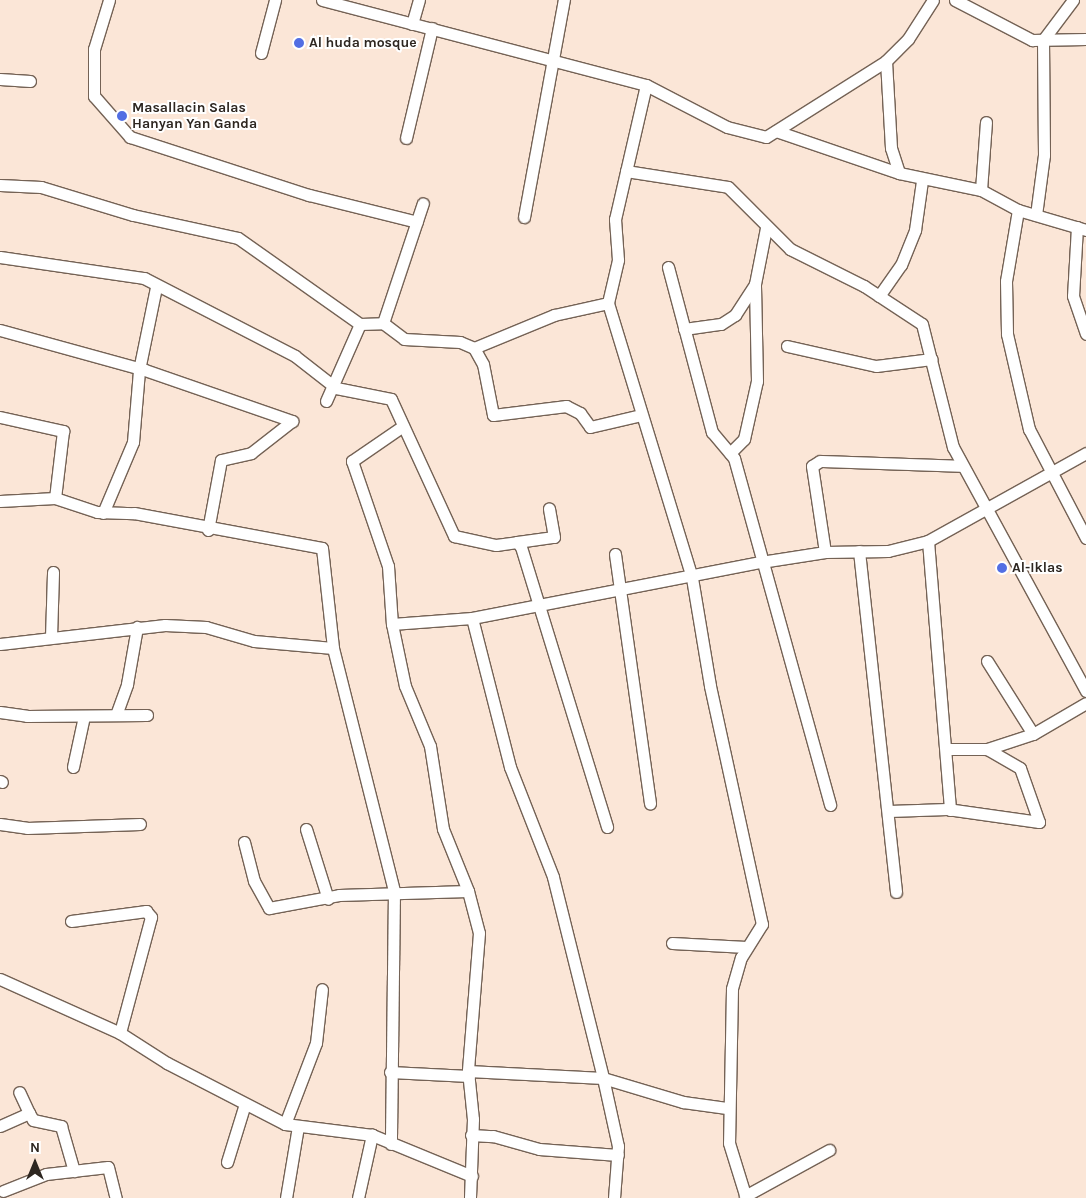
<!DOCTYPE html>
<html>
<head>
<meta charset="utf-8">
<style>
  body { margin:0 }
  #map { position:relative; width:1086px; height:1198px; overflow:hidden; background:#fbe6d7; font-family:Karla,sans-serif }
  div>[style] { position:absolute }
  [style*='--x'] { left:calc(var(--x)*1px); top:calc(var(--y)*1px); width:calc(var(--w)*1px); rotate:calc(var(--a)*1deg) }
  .roads { filter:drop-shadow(1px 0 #746255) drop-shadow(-1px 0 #746255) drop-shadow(0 1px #746255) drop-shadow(0 -1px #746255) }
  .street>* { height:11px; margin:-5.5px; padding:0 5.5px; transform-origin:5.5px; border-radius:5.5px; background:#fff }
  .dots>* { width:14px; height:14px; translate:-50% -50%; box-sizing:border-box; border:2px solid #fff; border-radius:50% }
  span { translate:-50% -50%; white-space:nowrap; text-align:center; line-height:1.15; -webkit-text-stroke:4px #fff; paint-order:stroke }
  .poi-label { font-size:14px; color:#2d2620; font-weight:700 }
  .left { translate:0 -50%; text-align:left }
  .north { position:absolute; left:10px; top:1138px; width:50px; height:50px; -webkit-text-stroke:4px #fff; paint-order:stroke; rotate:0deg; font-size:14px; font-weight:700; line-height:20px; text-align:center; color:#2d2620 }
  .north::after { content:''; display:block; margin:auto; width:18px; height:22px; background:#2d2620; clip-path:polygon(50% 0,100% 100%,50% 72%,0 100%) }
</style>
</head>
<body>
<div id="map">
  <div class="roads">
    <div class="street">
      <i style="--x:109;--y:0;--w:51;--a:107"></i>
      <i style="--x:94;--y:49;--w:47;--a:90"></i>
      <i style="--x:94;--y:96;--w:55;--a:48.7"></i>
      <i style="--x:130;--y:137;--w:188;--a:18"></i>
      <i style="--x:309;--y:195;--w:111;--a:14"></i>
      <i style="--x:322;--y:0;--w:335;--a:14.7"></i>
      <i style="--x:646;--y:85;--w:91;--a:27.4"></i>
      <i style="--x:727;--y:127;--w:40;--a:14.4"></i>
      <i style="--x:766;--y:137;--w:142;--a:-32.3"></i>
      <i style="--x:886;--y:61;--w:31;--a:-45"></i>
      <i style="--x:908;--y:39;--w:46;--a:-57.3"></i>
      <i style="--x:955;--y:0;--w:87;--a:27.5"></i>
      <i style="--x:1032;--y:40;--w:54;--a:-1.1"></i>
      <i style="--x:412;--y:24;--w:25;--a:-74"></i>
      <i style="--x:261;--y:53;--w:55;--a:-75.2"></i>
      <i style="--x:886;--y:61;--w:87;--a:86.7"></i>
      <i style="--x:891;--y:148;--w:26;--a:72"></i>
      <i style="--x:899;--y:173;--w:84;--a:11.7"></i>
      <i style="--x:981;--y:190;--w:42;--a:28.4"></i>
      <i style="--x:1018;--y:210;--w:71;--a:16.4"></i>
      <i style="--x:0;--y:79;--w:30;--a:4"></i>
      <i style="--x:646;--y:85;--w:138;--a:103"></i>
      <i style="--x:615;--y:219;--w:41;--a:85.8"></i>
      <i style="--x:618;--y:260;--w:44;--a:103.1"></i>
      <i style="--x:608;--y:303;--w:288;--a:73"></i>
      <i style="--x:692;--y:578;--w:109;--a:80.5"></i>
      <i style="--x:710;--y:686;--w:244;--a:77.7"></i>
      <i style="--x:762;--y:924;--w:39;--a:122"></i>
      <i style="--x:741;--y:957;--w:33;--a:106"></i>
      <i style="--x:732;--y:989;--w:154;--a:91.1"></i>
      <i style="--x:729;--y:1143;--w:58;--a:72.8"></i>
      <i style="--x:776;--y:131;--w:130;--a:18.9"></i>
      <i style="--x:406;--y:138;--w:113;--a:-76.7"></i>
      <i style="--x:626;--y:171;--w:103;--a:8.9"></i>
      <i style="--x:728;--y:187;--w:88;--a:45"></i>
      <i style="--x:790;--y:249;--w:83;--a:26.6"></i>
      <i style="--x:864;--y:286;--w:69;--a:33.2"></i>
      <i style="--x:922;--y:324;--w:127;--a:75.9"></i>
      <i style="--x:953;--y:447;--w:278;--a:61.4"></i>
      <i style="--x:0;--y:185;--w:41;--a:2.8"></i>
      <i style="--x:41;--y:187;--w:96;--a:16.9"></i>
      <i style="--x:133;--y:215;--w:107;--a:12.4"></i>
      <i style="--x:238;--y:238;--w:149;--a:35.2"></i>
      <i style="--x:981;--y:190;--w:68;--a:-85.8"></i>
      <i style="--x:1018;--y:210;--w:72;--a:99.6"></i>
      <i style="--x:1006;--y:281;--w:53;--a:88.9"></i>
      <i style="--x:1007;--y:334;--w:98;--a:77"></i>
      <i style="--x:1029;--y:429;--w:123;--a:62.4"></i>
      <i style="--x:1036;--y:215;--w:61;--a:-82.4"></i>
      <i style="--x:1044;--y:155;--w:115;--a:-90.5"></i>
      <i style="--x:1043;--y:40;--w:50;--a:-53.1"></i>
      <i style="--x:524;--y:217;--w:221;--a:-79.6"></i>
      <i style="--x:1077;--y:227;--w:69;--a:93.3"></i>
      <i style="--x:1073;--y:296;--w:40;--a:71.1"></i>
      <i style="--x:0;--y:257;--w:146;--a:8.3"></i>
      <i style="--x:144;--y:278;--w:170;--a:27.3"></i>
      <i style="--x:295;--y:356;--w:52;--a:38"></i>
      <i style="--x:336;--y:388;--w:56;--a:11.3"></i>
      <i style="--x:391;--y:399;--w:151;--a:65.3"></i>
      <i style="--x:454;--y:536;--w:43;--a:12.1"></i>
      <i style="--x:496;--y:545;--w:21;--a:-8"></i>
      <i style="--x:517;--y:542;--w:6;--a:51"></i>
      <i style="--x:521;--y:547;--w:293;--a:72.9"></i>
      <i style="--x:668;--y:267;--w:171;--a:75.1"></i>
      <i style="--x:712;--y:432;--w:34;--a:50"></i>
      <i style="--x:734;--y:458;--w:360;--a:74.5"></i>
      <i style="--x:879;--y:296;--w:38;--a:-55"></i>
      <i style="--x:901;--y:265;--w:38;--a:-68"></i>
      <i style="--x:915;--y:230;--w:49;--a:-81.9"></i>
      <i style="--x:383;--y:323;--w:26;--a:37"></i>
      <i style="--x:404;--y:339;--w:56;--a:3.1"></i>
      <i style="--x:460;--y:342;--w:15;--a:23"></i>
      <i style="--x:474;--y:348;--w:18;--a:61"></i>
      <i style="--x:483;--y:364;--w:52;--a:78.9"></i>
      <i style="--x:493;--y:415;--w:74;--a:-7"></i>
      <i style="--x:566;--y:406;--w:16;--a:27"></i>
      <i style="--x:580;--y:413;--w:17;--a:54"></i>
      <i style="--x:590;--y:427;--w:52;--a:-13.2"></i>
      <i style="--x:684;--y:329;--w:37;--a:-8"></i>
      <i style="--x:721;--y:324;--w:17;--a:-33"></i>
      <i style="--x:735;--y:315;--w:37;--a:-57"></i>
      <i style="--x:0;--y:330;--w:150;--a:15.4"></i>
      <i style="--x:145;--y:370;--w:156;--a:19.1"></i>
      <i style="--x:787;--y:346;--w:91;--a:12.7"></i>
      <i style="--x:876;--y:366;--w:56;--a:-7.1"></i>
      <i style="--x:474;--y:348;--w:87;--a:-22.4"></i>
      <i style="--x:554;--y:315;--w:55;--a:-12.5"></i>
      <i style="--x:326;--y:401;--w:84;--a:-66.2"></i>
      <i style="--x:360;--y:324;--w:23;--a:-2"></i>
      <i style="--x:383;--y:323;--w:126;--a:-71.6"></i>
      <i style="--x:0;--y:417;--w:65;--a:12.5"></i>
      <i style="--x:63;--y:431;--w:67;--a:96.8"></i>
      <i style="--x:403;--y:426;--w:62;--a:145.5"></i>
      <i style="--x:352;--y:461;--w:111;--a:71.1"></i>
      <i style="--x:388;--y:566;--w:58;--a:86.1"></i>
      <i style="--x:392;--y:624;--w:63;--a:78.2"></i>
      <i style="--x:405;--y:686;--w:65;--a:67.4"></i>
      <i style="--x:430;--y:746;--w:84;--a:81.1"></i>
      <i style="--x:443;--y:829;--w:67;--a:68"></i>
      <i style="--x:468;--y:891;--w:43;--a:75.3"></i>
      <i style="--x:479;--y:933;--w:138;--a:94.6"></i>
      <i style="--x:468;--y:1071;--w:48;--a:84.1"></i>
      <i style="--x:473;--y:1119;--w:79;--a:92.2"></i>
      <i style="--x:730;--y:453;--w:20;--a:-45"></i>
      <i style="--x:744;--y:439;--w:59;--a:-77.4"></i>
      <i style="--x:757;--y:381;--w:97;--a:-91.2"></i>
      <i style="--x:755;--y:284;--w:57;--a:-78.9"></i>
      <i style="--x:0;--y:501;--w:55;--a:-3.1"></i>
      <i style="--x:55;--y:498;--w:44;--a:18.4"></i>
      <i style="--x:97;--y:512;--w:37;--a:2"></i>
      <i style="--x:134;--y:513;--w:191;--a:10.5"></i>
      <i style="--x:322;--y:548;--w:101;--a:83.7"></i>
      <i style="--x:333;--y:648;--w:251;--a:75.9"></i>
      <i style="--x:394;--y:891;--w:253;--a:90.7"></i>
      <i style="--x:103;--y:513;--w:77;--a:-67.1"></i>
      <i style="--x:133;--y:442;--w:72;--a:-85.2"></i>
      <i style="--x:139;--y:370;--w:85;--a:-78.4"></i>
      <i style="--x:208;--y:530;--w:71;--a:-79.5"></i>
      <i style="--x:221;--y:460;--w:31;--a:-13"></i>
      <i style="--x:251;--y:453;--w:52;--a:-38"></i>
      <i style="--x:928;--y:541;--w:270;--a:85.3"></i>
      <i style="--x:517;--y:542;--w:37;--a:-8"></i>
      <i style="--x:554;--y:537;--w:29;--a:-100"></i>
      <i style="--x:859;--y:551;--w:343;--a:83.8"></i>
      <i style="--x:825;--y:552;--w:87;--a:-98.6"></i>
      <i style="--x:812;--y:466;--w:9;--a:-32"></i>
      <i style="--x:820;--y:461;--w:141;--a:2"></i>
      <i style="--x:615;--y:554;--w:252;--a:82"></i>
      <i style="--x:472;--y:618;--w:154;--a:75.7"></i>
      <i style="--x:510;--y:767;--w:118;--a:68.6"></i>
      <i style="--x:553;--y:877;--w:207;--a:76"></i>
      <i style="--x:603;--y:1078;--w:70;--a:77.6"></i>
      <i style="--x:618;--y:1146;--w:52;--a:94.4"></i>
      <i style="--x:392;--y:624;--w:80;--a:-4.3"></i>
      <i style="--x:472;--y:618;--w:294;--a:-11"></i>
      <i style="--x:761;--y:562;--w:65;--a:-8.9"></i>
      <i style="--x:825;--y:552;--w:63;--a:-0.9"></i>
      <i style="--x:888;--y:551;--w:41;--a:-14"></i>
      <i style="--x:928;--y:541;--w:181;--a:-29.1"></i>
      <i style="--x:51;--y:637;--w:65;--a:-88.2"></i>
      <i style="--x:0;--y:644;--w:166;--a:-6.6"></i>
      <i style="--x:165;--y:625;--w:41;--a:2.8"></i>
      <i style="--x:206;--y:627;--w:50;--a:16.3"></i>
      <i style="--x:254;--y:641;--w:79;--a:5.1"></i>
      <i style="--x:987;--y:661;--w:86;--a:57.8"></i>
      <i style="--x:1033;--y:734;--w:61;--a:-30.3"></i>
      <i style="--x:0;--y:712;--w:27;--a:8"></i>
      <i style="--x:27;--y:716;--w:120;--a:-0.5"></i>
      <i style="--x:116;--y:715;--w:33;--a:-70"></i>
      <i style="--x:127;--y:684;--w:58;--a:-80"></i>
      <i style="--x:947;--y:749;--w:40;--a:0"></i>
      <i style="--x:987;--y:749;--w:48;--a:-18.1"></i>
      <i style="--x:73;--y:767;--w:52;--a:-77.8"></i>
      <i style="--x:0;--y:781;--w:2;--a:27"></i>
      <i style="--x:889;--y:811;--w:58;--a:-2"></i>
      <i style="--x:947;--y:809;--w:93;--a:8"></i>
      <i style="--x:1039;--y:822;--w:57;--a:-109.4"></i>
      <i style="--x:1020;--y:768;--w:38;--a:-150"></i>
      <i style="--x:0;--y:824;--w:27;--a:8"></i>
      <i style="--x:27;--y:828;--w:113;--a:-2"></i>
      <i style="--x:306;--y:829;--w:73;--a:72.6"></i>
      <i style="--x:244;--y:842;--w:40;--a:75.6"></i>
      <i style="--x:254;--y:881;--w:31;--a:61"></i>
      <i style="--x:269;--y:908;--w:71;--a:-10.5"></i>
      <i style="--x:339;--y:895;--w:129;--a:-1.8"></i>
      <i style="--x:71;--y:921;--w:76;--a:-7.6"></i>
      <i style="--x:146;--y:911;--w:8;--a:50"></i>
      <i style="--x:151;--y:917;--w:120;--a:105"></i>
      <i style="--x:672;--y:943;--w:74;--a:3.1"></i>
      <i style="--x:0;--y:979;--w:132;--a:24.2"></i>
      <i style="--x:120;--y:1033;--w:56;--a:32.6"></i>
      <i style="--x:167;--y:1063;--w:133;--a:27.3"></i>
      <i style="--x:285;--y:1124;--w:88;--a:7.2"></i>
      <i style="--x:372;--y:1135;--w:108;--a:22.3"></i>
      <i style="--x:468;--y:1071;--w:135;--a:3"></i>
      <i style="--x:603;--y:1078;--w:84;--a:16.7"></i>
      <i style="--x:683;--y:1102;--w:44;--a:7.8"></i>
      <i style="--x:390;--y:1072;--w:79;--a:2.9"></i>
      <i style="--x:29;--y:1113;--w:8;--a:60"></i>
      <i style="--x:33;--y:1120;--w:29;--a:12"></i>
      <i style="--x:61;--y:1126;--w:47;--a:73.9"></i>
      <i style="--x:285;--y:1124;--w:87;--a:-69.1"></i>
      <i style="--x:316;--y:1043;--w:54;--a:-83.7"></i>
      <i style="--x:0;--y:1126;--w:32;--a:-24"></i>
      <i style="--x:29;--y:1113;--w:23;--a:-115"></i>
      <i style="--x:471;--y:1135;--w:22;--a:3"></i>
      <i style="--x:493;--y:1136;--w:48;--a:15.8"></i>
      <i style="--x:539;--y:1149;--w:79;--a:4.3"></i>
      <i style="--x:227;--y:1162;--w:61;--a:-72.8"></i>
      <i style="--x:3;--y:1191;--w:46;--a:-21.6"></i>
      <i style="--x:46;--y:1174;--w:62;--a:-6.4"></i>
      <i style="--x:108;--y:1167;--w:32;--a:76"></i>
      <i style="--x:745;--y:1196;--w:96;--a:-28.7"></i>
      <i style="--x:286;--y:1198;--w:73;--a:-80.5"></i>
      <i style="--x:358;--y:1198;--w:65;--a:-77.5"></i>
    </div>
  </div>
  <div class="dots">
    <i style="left:299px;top:43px;background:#526ee3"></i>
    <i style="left:122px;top:116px;background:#526ee3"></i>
    <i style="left:1002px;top:568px;background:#526ee3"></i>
  </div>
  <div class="poi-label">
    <span class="left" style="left:309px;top:43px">Al huda mosque</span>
    <span class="left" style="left:132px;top:116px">Masallacin Salas<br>Hanyan Yan Ganda</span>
    <span class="left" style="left:1012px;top:568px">Al-Iklas</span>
  </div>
  <div class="north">N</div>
</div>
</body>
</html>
